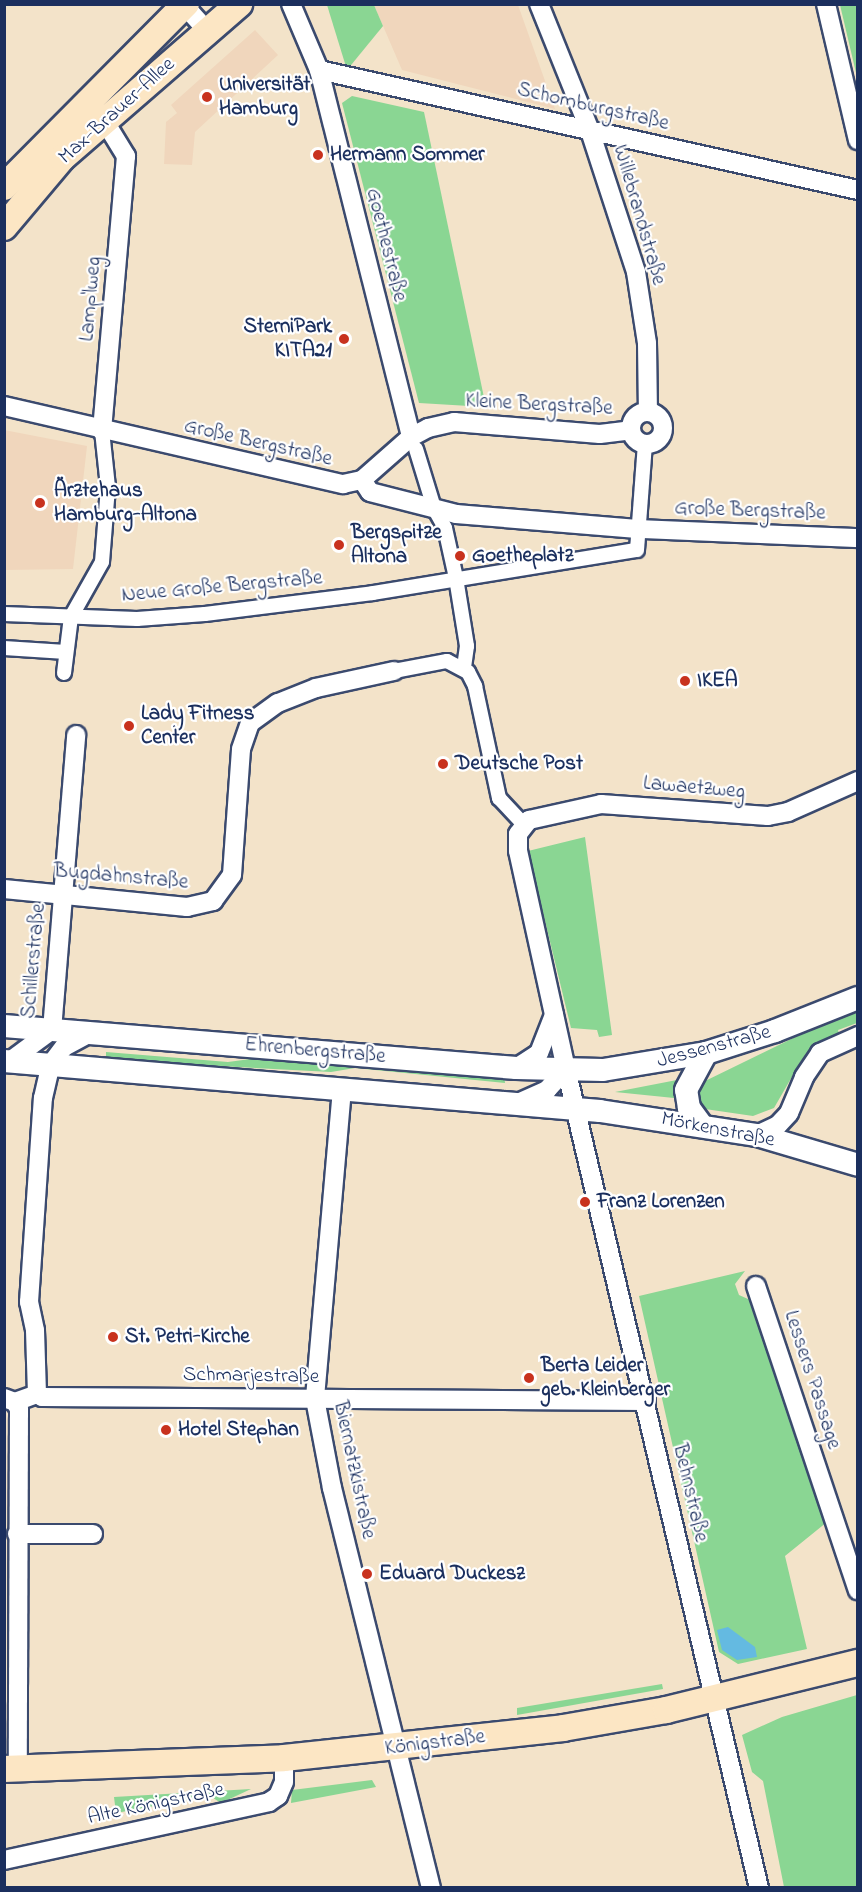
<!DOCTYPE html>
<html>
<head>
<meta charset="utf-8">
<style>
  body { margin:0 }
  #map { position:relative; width:862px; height:1892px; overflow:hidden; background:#f3e3c9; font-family:"Indie Flower",sans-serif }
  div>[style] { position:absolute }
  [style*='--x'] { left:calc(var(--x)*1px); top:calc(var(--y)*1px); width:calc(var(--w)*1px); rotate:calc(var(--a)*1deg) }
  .built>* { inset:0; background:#f0d6bc }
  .green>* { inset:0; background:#8ad693 }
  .water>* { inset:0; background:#64bae1 }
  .roads { filter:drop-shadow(2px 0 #3b4a6e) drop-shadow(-2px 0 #3b4a6e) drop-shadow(0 2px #3b4a6e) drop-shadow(0 -2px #3b4a6e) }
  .pedestrian>* { height:14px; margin:-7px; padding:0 7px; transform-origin:7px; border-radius:7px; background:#fff }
  .minor>* { height:18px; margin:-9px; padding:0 9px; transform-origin:9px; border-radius:9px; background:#fff }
  .minor>.ring { margin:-9px; padding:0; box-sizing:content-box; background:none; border:18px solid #fff; border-radius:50% }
  .tertiary>* { height:22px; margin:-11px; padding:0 11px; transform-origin:11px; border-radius:11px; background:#fff }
  .secondary>* { height:26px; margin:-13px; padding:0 13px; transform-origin:13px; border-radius:13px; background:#fce6c4 }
  .dots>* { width:16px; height:16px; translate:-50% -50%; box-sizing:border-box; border:3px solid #fff; border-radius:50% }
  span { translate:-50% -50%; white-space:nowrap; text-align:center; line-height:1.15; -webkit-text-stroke:4.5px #fff; paint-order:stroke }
  .poi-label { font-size:21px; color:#1b2f5e; font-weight:700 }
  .left { translate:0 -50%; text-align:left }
  .right { translate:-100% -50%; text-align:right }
  .street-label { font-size:21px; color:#1b2f5e }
  .frame { position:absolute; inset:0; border:6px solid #1b2f5e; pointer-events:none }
</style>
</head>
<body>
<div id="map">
  <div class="built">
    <i style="clip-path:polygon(374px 5px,518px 5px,555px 109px,402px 70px)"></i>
    <i style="clip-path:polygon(255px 30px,278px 55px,195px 132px,192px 165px,164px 164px,166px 122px,177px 113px,171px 105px)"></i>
    <i style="clip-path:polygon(4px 430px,87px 446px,73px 569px,5px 570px)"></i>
  </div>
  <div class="green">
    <i style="clip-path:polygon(327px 5px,374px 5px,383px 26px,347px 70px)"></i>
    <i style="clip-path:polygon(840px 5px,857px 5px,857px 77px)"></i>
    <i style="clip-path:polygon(352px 96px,424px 112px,486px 407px,419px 403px,342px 103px)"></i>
    <i style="clip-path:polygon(585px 837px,612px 1035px,599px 1037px,597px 1030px,571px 1028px,528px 851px)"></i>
    <i style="clip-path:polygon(857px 1007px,857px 1023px,838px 1030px,840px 1036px,817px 1045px,801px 1061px,774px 1108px,753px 1116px,705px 1109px,695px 1096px,701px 1083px)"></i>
    <i style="clip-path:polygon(106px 1052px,228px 1062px,266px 1057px,504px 1075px,505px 1083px,355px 1068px,331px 1072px,106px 1060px)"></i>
    <i style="clip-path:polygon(682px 1079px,674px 1098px,615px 1092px)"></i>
    <i style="clip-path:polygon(745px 1271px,735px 1284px,739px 1295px,757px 1303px,827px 1522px,785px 1556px,807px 1649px,738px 1664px,719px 1652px,639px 1296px)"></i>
    <i style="clip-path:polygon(662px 1684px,663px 1689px,517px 1715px,517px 1708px)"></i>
    <i style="clip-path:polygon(857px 1695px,857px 1887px,784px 1887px,763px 1781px,752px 1772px,742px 1735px,782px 1717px)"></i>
    <i style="clip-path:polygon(372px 1780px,376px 1787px,291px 1803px,292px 1790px)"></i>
    <i style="clip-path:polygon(251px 1789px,221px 1803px,210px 1796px,116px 1813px,114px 1797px)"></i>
  </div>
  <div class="water">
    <i style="clip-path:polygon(728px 1627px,755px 1647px,757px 1657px,737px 1660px,722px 1650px,717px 1630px)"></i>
  </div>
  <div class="roads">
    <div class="pedestrian">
      <i style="--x:416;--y:449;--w:62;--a:73"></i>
      <i style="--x:434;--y:508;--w:23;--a:61"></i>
      <i style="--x:445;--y:528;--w:51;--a:77.6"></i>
      <i style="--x:456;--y:578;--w:69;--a:80.8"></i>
      <i style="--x:467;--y:646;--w:22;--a:98"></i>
      <i style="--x:4;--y:614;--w:133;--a:2.2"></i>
      <i style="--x:137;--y:619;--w:68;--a:-4.2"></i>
      <i style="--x:205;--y:614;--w:169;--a:-7.1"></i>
      <i style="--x:373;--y:593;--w:267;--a:-9.3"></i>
      <i style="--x:637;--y:550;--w:106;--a:-85.7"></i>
      <i style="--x:4;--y:648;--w:62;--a:3.7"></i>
      <i style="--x:394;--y:671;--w:54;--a:-10.7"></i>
      <i style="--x:447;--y:661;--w:24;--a:28"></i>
      <i style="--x:468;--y:672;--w:16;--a:63"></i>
      <i style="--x:475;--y:686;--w:115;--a:77.9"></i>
      <i style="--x:499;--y:798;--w:35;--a:47"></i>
      <i style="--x:64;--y:673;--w:56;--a:-82.9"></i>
      <i style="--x:71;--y:617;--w:63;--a:-60.6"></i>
      <i style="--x:102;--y:562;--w:75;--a:-85.4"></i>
      <i style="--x:108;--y:487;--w:56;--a:-96.1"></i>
    </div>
    <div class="minor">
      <i style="--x:183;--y:4;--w:28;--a:48"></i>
      <i style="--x:202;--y:25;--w:12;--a:5"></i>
      <i style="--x:291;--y:4;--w:72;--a:67"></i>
      <i style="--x:319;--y:70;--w:378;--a:75.9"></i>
      <i style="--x:539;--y:4;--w:137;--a:68.1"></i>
      <i style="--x:590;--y:131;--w:148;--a:71.9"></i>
      <i style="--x:636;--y:272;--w:72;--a:81.2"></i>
      <i style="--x:647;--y:343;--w:69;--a:89.2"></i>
      <i style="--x:826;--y:4;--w:140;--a:76.8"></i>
      <i style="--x:319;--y:70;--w:552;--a:12.55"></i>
      <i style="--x:99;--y:112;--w:52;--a:58.5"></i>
      <i style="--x:126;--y:156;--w:276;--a:95"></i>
      <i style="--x:4;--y:406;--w:348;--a:13"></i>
      <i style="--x:343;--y:484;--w:19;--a:-12"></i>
      <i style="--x:362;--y:480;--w:65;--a:-41.3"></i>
      <i style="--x:411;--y:437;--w:19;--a:-28"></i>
      <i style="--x:428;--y:428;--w:27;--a:-13"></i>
      <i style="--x:454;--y:422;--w:146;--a:4.7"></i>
      <i style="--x:600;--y:434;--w:31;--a:-7"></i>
      <i class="ring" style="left:631px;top:412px;width:14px;height:14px"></i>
      <i style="--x:362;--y:480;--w:14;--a:56"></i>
      <i style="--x:370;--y:492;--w:89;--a:14.3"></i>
      <i style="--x:456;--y:514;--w:185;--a:4.7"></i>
      <i style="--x:640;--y:529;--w:218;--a:2.4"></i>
      <i style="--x:4;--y:889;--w:184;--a:5.6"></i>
      <i style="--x:187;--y:907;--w:27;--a:-13"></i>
      <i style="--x:213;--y:901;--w:32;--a:-54"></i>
      <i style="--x:232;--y:875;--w:126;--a:-85.9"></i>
      <i style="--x:241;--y:749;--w:28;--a:-71"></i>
      <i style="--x:250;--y:723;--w:34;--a:-36"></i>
      <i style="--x:278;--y:703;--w:41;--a:-21.5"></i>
      <i style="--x:316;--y:688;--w:80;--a:-12.3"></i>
      <i style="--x:10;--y:1061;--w:52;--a:-36.4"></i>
      <i style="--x:52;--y:1030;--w:296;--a:-85.3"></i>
      <i style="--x:516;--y:1068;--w:27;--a:-33"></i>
      <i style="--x:539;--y:1053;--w:41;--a:-68.5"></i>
      <i style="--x:342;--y:1089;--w:311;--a:95"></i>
      <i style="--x:315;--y:1399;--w:91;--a:79.2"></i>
      <i style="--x:332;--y:1488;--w:412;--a:76.1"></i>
      <i style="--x:518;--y:1103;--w:32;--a:-24"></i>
      <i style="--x:547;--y:1090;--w:28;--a:-48"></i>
      <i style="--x:757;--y:1135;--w:23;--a:-25"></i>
      <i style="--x:778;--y:1125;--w:16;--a:-47"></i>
      <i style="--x:789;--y:1113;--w:39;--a:-67"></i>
      <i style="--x:804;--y:1077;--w:29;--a:-56"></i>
      <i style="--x:820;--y:1053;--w:42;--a:-24.1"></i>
      <i style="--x:756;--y:1286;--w:321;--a:71.5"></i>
      <i style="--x:37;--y:1394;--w:64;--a:-91.8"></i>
      <i style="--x:35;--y:1330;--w:29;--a:-102"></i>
      <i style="--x:29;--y:1302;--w:204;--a:-86.1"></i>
      <i style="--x:43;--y:1098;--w:35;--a:-77"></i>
      <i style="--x:51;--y:1064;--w:21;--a:-53"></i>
      <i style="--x:64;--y:1047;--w:30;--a:-28"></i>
      <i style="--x:4;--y:1398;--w:12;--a:20"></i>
      <i style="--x:15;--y:1402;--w:23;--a:-20"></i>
      <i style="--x:37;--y:1394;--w:6;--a:31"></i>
      <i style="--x:42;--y:1397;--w:604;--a:0.38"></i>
      <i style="--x:15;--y:1402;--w:8;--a:60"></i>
      <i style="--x:19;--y:1409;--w:359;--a:90.2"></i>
      <i style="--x:17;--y:1534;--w:76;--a:0"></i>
      <i style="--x:4;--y:1860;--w:271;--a:-12.3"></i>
      <i style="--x:269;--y:1802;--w:11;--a:-34"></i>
      <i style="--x:278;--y:1796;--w:15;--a:-67"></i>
      <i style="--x:284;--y:1782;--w:24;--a:-90"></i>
      <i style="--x:759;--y:1888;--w:841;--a:-103.26"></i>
      <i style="--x:566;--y:1069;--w:223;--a:-102.4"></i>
      <i style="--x:518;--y:851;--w:17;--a:-90"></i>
      <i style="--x:518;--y:834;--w:18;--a:-52"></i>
      <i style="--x:529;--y:820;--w:74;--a:-12.5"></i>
      <i style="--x:601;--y:804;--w:167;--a:4.1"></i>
      <i style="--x:768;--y:816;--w:20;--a:-11"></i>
      <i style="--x:788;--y:812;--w:77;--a:-23.9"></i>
    </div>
    <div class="tertiary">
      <i style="--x:4;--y:1026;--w:514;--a:4.69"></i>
      <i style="--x:516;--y:1068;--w:87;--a:1.3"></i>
      <i style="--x:603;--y:1070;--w:104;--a:-9.4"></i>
      <i style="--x:706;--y:1053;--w:72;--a:-17.7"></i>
      <i style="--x:775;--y:1031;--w:89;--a:-21.7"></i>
      <i style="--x:4;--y:1061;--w:598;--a:4.8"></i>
      <i style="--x:600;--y:1111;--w:159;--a:8.7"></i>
      <i style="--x:757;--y:1135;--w:105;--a:16.5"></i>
      <i style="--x:700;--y:1123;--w:19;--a:-126"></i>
      <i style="--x:689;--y:1108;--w:18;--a:-99"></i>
      <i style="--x:686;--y:1090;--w:42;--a:-61.6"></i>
    </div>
    <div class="secondary">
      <i style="--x:4;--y:187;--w:258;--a:-45.2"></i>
      <i style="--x:4;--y:227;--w:90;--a:-50"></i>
      <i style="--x:62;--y:158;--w:235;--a:-41"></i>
      <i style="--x:4;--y:1769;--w:280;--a:-2.2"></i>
      <i style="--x:284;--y:1758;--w:281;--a:-6.1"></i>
      <i style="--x:563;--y:1728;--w:105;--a:-9.9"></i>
      <i style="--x:666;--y:1710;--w:198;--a:-13.8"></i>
    </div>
  </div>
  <div class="dots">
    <i style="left:207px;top:97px;background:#c8321e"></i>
    <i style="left:318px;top:155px;background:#c8321e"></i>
    <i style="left:344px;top:339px;background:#c8321e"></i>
    <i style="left:40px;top:503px;background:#c8321e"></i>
    <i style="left:339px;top:545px;background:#c8321e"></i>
    <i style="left:460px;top:556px;background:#c8321e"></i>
    <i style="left:685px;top:681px;background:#c8321e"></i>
    <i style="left:129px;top:726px;background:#c8321e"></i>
    <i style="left:443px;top:764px;background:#c8321e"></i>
    <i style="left:585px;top:1202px;background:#c8321e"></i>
    <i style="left:113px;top:1337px;background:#c8321e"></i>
    <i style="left:529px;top:1378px;background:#c8321e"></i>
    <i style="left:166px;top:1430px;background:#c8321e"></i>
    <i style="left:367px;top:1574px;background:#c8321e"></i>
  </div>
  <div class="poi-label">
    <span class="left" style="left:219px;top:97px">Universität<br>Hamburg</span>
    <span class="left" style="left:330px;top:155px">Hermann Sommer</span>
    <span class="right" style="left:332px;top:339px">SterniPark<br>KITA21</span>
    <span class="left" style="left:54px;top:503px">Ärztehaus<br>Hamburg-Altona</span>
    <span class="left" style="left:351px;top:545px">Bergspitze<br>Altona</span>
    <span class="left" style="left:472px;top:556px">Goetheplatz</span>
    <span class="left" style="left:697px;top:681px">IKEA</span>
    <span class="left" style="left:141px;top:726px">Lady Fitness<br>Center</span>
    <span class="left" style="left:455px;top:764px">Deutsche Post</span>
    <span class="left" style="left:597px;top:1202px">Franz Lorenzen</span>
    <span class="left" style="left:125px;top:1337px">St. Petri-Kirche</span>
    <span class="left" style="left:541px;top:1378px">Berta Leider<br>geb. Kleinberger</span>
    <span class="left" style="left:178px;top:1430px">Hotel Stephan</span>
    <span class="left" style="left:379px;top:1574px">Eduard Duckesz</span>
  </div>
  <div class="street-label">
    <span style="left:593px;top:107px;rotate:13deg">Schomburgstraße</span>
    <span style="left:117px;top:111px;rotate:-42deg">Max-Brauer-Allee</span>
    <span style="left:639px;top:215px;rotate:74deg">Willebrandstraße</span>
    <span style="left:386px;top:245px;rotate:76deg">Goethestraße</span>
    <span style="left:91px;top:299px;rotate:-85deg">Lamp'lweg</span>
    <span style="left:539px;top:405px;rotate:3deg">Kleine Bergstraße</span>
    <span style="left:258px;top:443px;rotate:13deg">Große Bergstraße</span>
    <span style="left:750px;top:511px;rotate:2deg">Große Bergstraße</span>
    <span style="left:222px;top:587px;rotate:-5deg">Neue Große Bergstraße</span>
    <span style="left:694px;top:788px;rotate:5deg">Lawaetzweg</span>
    <span style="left:121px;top:877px;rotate:5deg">Bugdahnstraße</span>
    <span style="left:34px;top:961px;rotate:-85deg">Schillerstraße</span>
    <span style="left:714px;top:1047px;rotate:-15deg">Jessenstraße</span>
    <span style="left:315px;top:1051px;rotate:5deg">Ehrenbergstraße</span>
    <span style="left:718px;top:1130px;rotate:11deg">Mörkenstraße</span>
    <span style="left:251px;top:1376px;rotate:1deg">Schmarjestraße</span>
    <span style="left:812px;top:1380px;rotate:72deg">Lessers Passage</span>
    <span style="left:354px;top:1470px;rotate:78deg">Biernatzkistraße</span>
    <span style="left:690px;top:1493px;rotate:77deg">Behnstraße</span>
    <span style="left:435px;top:1743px;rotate:-7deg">Königstraße</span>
    <span style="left:156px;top:1804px;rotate:-12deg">Alte Königstraße</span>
  </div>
  <div class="frame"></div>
</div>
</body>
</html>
